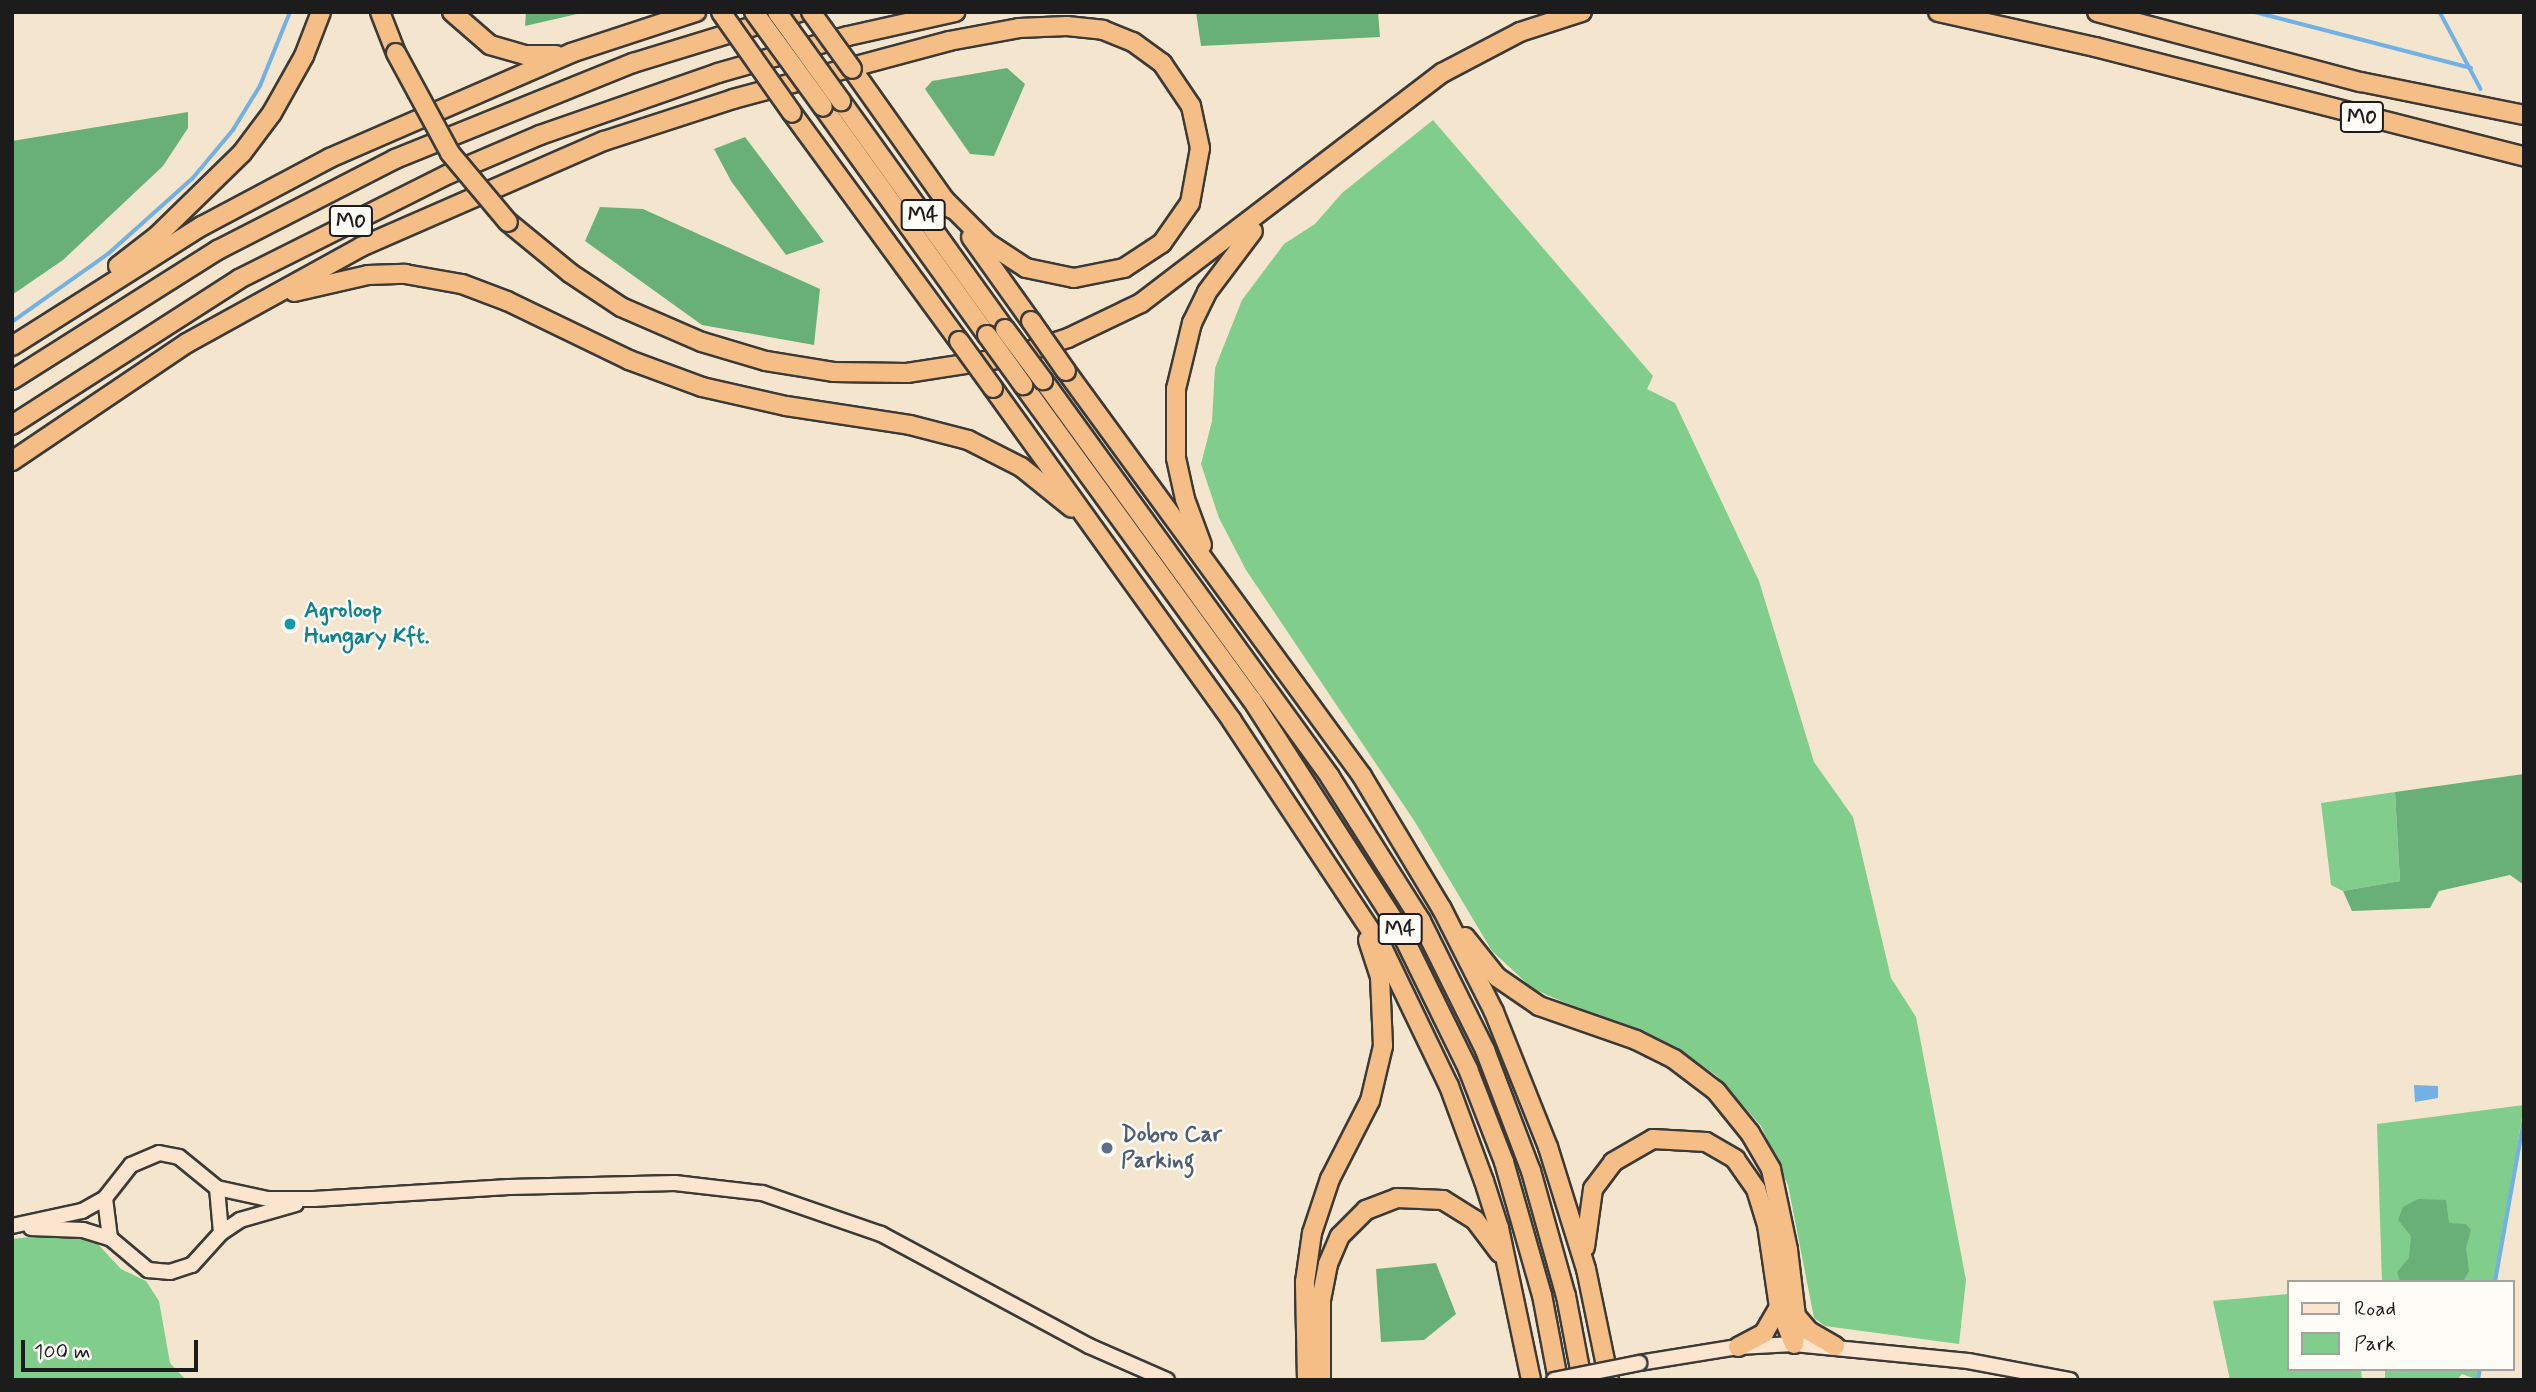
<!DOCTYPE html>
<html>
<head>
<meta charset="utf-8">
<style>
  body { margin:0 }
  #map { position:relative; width:2536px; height:1392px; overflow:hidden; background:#f4e6ce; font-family:Mynerve,sans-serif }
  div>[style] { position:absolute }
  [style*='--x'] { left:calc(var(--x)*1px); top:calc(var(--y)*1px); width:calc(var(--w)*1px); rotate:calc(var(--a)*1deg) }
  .green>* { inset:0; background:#80cd8c }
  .forest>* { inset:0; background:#68b078 }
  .water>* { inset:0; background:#72b0e5 }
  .stream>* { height:3.5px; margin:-1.75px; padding:0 1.75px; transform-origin:1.75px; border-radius:1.75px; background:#72b0e5 }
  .roads { filter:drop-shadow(2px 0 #3c3a37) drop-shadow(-2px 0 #3c3a37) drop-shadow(0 2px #3c3a37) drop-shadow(0 -2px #3c3a37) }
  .secondary>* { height:14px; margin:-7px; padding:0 7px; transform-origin:7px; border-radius:7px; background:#fbe5cf }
  .trunk>* { height:18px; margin:-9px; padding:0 9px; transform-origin:9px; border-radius:9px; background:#f6be87 }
  .bridges { filter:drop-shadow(2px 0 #3c3a37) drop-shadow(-2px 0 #3c3a37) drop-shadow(0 2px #3c3a37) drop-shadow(0 -2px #3c3a37) }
  .secondary-bridge>* { height:14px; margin:-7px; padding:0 7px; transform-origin:7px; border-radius:7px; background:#fbe5cf }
  .trunk-bridge>* { height:18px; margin:-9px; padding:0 9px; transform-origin:9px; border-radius:9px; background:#f6be87 }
  .dots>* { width:19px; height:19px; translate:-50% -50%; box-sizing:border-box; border:4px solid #fdfcf7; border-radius:50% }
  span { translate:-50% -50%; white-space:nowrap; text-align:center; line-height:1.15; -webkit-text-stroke:5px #fdfcf7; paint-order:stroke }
  .shield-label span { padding:2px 5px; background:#fdfcf7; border:2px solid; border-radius:5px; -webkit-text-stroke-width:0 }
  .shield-label { font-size:21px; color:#1c1c1c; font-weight:700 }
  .culture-label { font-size:23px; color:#0d838f; font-weight:700 }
  .left { translate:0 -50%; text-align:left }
  .service-label { font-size:23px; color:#4e5e75; font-weight:700 }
  .frame { position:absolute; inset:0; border:14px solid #1c1c1c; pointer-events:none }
  .legend { position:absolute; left:2287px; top:1280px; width:228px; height:91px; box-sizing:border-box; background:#fdfcf7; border:2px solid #a3a29f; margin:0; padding:9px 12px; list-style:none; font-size:21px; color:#1c1c1c }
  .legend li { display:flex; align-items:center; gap:14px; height:35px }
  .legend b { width:35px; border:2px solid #a3a29f }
  .scale { position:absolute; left:21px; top:1340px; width:177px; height:32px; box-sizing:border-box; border:4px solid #1c1c1c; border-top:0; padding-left:9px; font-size:21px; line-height:24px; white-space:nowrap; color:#1c1c1c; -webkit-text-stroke:5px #fdfcf7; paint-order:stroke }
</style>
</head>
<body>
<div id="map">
  <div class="green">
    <i style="clip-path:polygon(1433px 120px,1653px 376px,1647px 389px,1675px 403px,1759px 581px,1814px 762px,1853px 817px,1891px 978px,1916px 1017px,1966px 1280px,1959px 1344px,1825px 1326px,1814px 1318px,1788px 1185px,1761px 1126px,1717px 1076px,1684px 1053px,1533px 989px,1492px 951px,1415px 822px,1246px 570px,1219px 518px,1201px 464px,1212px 421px,1215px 368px,1242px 300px,1284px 244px,1315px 224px,1342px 193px)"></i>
    <i style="clip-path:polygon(2395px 792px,2400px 881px,2343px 891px,2331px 885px,2321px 803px)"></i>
    <i style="clip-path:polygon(2524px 1105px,2495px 1282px,2382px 1282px,2377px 1124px)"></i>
    <i style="clip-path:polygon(49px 1235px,95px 1241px,121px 1269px,146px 1281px,159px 1301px,170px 1363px,186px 1380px,12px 1380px,12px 1239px)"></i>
    <i style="clip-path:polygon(2289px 1294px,2289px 1369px,2361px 1369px,2362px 1380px,2230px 1380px,2213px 1301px)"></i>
    <i style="clip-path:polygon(2385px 1369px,2480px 1369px,2478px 1380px,2462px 1374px,2457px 1380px,2385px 1380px)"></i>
  </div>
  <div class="forest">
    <i style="clip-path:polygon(526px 12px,586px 12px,525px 26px)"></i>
    <i style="clip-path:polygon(1196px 12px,1378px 12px,1380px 37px,1201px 46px)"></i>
    <i style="clip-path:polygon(1007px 68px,1025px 84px,994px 156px,970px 154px,925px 89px,932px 81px)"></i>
    <i style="clip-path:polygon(188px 112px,188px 128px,163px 166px,63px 260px,12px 295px,12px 141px)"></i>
    <i style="clip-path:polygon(745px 137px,824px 242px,786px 255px,731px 181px,714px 149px)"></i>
    <i style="clip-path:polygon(600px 207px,643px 209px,820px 289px,814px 345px,702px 325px,585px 241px)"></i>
    <i style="clip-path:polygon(2524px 774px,2524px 885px,2510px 875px,2439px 891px,2430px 908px,2352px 911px,2343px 891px,2400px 881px,2395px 792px)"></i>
    <i style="clip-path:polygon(2418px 1199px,2446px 1200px,2449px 1223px,2466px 1224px,2471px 1230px,2466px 1248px,2469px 1271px,2463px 1282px,2400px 1282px,2397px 1272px,2409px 1258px,2411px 1236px,2398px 1220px,2403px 1207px)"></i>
    <i style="clip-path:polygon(1436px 1263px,1456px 1314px,1424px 1340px,1381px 1342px,1376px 1269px)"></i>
  </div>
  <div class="water">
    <i style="clip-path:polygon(2414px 1085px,2438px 1086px,2438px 1098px,2415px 1102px)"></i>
  </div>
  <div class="stream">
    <i style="--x:2255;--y:12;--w:223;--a:14.5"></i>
    <i style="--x:2440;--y:12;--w:87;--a:62"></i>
    <i style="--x:12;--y:322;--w:118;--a:-35.3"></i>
    <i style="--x:108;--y:254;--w:113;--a:-41.8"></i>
    <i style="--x:192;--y:179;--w:64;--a:-50.1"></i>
    <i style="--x:233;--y:130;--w:52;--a:-58.5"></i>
    <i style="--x:260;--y:86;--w:80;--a:-67.9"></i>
    <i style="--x:2495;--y:1282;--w:165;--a:-79.9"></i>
    <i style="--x:2478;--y:1380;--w:11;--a:-80"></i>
  </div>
  <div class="roads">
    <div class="secondary">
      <i style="--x:217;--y:1188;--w:52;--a:12.2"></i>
      <i style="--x:268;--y:1199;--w:46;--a:0"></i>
      <i style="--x:314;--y:1199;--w:195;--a:-3.5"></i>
      <i style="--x:509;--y:1187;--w:166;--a:-1.4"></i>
      <i style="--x:675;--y:1183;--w:88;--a:6.6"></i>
      <i style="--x:762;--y:1193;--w:126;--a:19"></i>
      <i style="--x:881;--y:1234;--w:236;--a:28.3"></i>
      <i style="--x:1089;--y:1346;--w:85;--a:23.6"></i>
      <i style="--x:105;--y:1198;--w:40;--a:82.9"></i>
      <i style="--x:110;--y:1238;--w:50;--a:40.1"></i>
      <i style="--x:148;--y:1270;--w:22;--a:5"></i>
      <i style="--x:170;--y:1272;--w:23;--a:-18"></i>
      <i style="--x:192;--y:1265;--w:43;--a:-47.8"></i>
      <i style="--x:221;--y:1233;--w:23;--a:-34"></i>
      <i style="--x:240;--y:1220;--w:58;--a:-15.9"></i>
      <i style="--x:12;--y:1226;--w:72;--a:-12.1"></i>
      <i style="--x:82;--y:1211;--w:26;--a:-29"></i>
      <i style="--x:105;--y:1198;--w:42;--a:-51.8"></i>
      <i style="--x:131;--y:1165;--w:30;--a:-23"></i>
      <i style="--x:159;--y:1153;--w:20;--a:11"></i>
      <i style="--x:179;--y:1157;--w:49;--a:39.2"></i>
      <i style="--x:217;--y:1188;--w:45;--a:84.9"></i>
      <i style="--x:31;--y:1228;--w:52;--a:2.2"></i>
      <i style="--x:83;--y:1230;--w:28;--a:17"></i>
      <i style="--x:1639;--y:1363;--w:100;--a:-9.2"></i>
      <i style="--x:1738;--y:1347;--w:56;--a:-3.1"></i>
      <i style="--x:1794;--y:1344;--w:175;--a:5.6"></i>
      <i style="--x:1968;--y:1361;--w:104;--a:10.6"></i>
    </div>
    <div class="trunk">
      <i style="--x:380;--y:12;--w:44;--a:68.7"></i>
      <i style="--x:452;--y:12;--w:50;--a:41"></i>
      <i style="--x:490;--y:45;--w:36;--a:16"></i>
      <i style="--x:525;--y:55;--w:31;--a:0"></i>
      <i style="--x:1938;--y:12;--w:161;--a:12.6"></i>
      <i style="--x:2095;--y:47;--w:443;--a:14.3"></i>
      <i style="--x:2097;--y:12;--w:273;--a:14.9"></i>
      <i style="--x:2361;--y:82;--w:166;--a:11.4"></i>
      <i style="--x:852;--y:69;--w:171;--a:54.7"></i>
      <i style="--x:841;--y:101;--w:281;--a:54.3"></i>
      <i style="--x:823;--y:107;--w:281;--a:54.3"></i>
      <i style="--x:792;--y:113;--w:283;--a:53.8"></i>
      <i style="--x:508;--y:222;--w:80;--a:39.4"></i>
      <i style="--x:570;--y:273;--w:61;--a:33.7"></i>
      <i style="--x:621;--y:307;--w:88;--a:23.4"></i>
      <i style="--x:702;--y:342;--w:67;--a:16.5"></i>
      <i style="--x:766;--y:361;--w:68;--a:9.3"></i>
      <i style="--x:833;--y:372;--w:74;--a:0.8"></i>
      <i style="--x:907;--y:373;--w:104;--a:-8.8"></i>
      <i style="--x:1010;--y:357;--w:61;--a:-18.1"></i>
      <i style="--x:1068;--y:338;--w:81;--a:-25.6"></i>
      <i style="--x:1141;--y:303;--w:379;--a:-37.4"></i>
      <i style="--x:1442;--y:73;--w:88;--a:-27.7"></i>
      <i style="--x:1520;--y:32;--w:65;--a:-17.9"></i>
      <i style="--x:971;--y:237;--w:103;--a:54.5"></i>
      <i style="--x:118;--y:266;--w:51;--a:-37.8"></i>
      <i style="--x:158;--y:235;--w:117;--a:-44.3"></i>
      <i style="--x:242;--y:153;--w:50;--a:-53.1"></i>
      <i style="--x:272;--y:113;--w:65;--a:-60.7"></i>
      <i style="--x:304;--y:56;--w:47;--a:-68.9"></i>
      <i style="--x:294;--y:292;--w:76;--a:-12.9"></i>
      <i style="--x:368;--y:275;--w:37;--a:-2"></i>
      <i style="--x:405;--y:274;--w:58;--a:10"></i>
      <i style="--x:462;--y:284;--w:48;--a:20.7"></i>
      <i style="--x:507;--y:301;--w:136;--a:25.8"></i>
      <i style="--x:629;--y:360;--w:78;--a:20.3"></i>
      <i style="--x:702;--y:387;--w:86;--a:12.7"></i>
      <i style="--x:786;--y:406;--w:125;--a:8.7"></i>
      <i style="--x:910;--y:425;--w:60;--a:14.5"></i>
      <i style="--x:968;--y:440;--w:59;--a:27"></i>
      <i style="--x:1021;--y:467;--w:65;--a:38.8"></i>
      <i style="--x:12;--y:346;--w:225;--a:-32.3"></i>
      <i style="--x:202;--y:226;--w:145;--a:-28"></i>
      <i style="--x:330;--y:158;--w:263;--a:-23.5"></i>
      <i style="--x:571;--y:53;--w:132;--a:-18.2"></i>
      <i style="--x:1066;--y:371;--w:502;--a:53.84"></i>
      <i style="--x:1362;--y:776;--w:155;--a:59"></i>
      <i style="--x:1442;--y:909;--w:115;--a:63.2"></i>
      <i style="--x:1494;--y:1012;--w:145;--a:68.2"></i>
      <i style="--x:1548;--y:1147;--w:128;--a:72.7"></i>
      <i style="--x:1586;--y:1269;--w:113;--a:78.3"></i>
      <i style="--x:12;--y:380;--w:244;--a:-32.3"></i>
      <i style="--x:218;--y:250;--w:199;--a:-27.2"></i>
      <i style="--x:395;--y:159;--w:257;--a:-22"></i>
      <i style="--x:633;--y:63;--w:175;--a:-17"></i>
      <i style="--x:1043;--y:380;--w:490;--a:54.1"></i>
      <i style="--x:1330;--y:777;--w:170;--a:57.7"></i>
      <i style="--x:1421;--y:921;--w:144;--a:63.6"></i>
      <i style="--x:1485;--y:1050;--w:129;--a:69.2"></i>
      <i style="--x:1531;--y:1171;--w:130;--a:74.4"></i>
      <i style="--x:1566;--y:1296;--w:86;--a:79.2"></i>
      <i style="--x:1023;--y:385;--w:389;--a:54"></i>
      <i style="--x:1252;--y:700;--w:274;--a:57.2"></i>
      <i style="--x:1400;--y:930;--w:155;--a:63.9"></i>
      <i style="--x:1468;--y:1069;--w:100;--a:68.8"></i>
      <i style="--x:1504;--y:1162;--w:138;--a:74.1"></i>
      <i style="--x:1542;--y:1295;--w:86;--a:79.3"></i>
      <i style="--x:993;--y:388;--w:410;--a:54.3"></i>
      <i style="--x:1232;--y:721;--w:273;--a:56.5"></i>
      <i style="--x:1383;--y:949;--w:152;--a:64.3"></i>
      <i style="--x:1449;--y:1086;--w:101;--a:69.8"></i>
      <i style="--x:1484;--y:1181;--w:49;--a:72.3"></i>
      <i style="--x:1499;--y:1228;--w:155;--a:78.1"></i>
      <i style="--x:12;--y:425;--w:270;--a:-32.7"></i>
      <i style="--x:239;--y:279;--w:235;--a:-26.6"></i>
      <i style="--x:449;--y:174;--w:99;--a:-23.2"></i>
      <i style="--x:540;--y:135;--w:188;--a:-19.2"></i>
      <i style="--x:718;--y:73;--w:135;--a:-15.9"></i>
      <i style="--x:848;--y:36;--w:110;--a:-12.6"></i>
      <i style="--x:12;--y:461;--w:211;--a:-34"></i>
      <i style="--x:187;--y:343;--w:199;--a:-28.9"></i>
      <i style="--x:361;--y:247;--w:265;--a:-23.6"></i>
      <i style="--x:604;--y:141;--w:136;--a:-18"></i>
      <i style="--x:733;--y:99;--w:224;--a:-15"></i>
      <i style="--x:949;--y:41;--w:71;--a:-10.5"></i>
      <i style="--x:1019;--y:28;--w:48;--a:-2.4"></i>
      <i style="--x:1067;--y:26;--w:36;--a:6"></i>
      <i style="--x:1103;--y:30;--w:32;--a:22"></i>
      <i style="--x:1133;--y:42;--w:36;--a:36"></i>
      <i style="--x:1162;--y:63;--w:52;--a:56"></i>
      <i style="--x:1191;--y:106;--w:43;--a:77.9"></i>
      <i style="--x:1200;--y:148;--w:56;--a:100.3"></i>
      <i style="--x:1190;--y:203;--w:49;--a:125"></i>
      <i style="--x:1162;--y:243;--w:45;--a:146.7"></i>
      <i style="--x:1124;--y:268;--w:51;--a:168.7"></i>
      <i style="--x:1074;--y:278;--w:49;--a:-168.2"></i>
      <i style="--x:1026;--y:268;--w:45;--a:-146.7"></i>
      <i style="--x:988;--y:243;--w:61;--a:-135"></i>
      <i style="--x:1202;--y:545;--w:49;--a:-110.3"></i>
      <i style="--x:1185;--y:499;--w:42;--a:-102.4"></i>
      <i style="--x:1176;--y:458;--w:69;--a:-90"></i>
      <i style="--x:1176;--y:389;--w:68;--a:-76.4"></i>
      <i style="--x:1192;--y:323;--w:34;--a:-64"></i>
      <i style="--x:1207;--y:292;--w:76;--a:-53"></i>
      <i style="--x:1465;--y:937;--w:51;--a:51.3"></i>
      <i style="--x:1497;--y:977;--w:51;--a:34.6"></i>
      <i style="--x:1539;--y:1006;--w:103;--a:19.3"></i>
      <i style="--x:1636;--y:1040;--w:42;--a:26.6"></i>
      <i style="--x:1674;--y:1059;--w:53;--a:37.3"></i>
      <i style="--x:1716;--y:1091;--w:54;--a:51"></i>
      <i style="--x:1750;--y:1133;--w:42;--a:59.7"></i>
      <i style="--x:1771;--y:1169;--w:83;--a:78.1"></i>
      <i style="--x:1788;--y:1250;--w:66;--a:83.1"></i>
      <i style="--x:1796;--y:1316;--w:28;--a:94"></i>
      <i style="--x:1585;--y:1247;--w:59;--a:-82.1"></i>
      <i style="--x:1593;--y:1189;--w:34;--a:-53"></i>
      <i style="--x:1613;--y:1162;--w:46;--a:-29.9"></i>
      <i style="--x:1653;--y:1139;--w:53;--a:3.2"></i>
      <i style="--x:1706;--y:1142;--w:34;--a:30"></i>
      <i style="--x:1735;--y:1159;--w:37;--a:55"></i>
      <i style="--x:1756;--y:1189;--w:38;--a:73"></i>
      <i style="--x:1767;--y:1225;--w:83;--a:81.7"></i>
      <i style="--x:1779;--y:1307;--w:37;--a:68"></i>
      <i style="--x:1796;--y:1316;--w:20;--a:49"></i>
      <i style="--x:1809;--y:1331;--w:30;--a:30"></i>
      <i style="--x:1738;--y:1347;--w:30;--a:-28"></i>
      <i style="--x:1764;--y:1333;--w:30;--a:-60"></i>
      <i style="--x:1307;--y:1380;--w:98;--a:-91.2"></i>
      <i style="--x:1305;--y:1282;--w:49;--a:-81.9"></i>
      <i style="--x:1312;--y:1233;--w:57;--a:-71.6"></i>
      <i style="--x:1330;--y:1179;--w:88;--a:-62.9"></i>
      <i style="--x:1370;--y:1101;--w:57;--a:-76.7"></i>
      <i style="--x:1383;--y:1046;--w:69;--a:-92.5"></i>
      <i style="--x:1380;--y:977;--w:39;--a:-108"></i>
      <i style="--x:1321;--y:1380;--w:80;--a:-90"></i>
      <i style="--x:1321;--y:1300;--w:37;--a:-79"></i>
      <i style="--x:1328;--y:1264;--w:30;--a:-67"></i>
      <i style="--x:1340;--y:1236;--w:37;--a:-45"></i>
      <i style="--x:1366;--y:1210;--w:33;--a:-21"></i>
      <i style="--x:1397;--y:1198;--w:46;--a:2.5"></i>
      <i style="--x:1443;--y:1200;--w:38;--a:32"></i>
      <i style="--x:1475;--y:1220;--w:41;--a:52.9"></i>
    </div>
  </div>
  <div class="bridges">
    <div class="secondary-bridge">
      <i style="--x:1554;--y:1380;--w:87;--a:-11.3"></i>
    </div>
    <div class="trunk-bridge">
      <i style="--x:721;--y:12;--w:123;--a:54.9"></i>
      <i style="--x:754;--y:12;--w:117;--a:54"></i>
      <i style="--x:777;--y:12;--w:110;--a:54.3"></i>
      <i style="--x:811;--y:12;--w:70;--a:54.3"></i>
      <i style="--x:396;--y:53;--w:114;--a:61.6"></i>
      <i style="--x:450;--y:153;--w:90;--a:50"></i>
      <i style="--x:1031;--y:321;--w:61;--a:55"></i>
      <i style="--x:1005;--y:329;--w:64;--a:53.3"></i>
      <i style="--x:987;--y:335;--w:62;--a:54.2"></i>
      <i style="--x:959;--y:341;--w:58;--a:54.1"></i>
    </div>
  </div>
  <div class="dots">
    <i style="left:290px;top:624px;background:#0f9aa8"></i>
    <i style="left:1107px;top:1148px;background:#5c6f8a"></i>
  </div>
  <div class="shield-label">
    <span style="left:2362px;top:117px">M0</span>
    <span style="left:923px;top:215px">M4</span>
    <span style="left:351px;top:221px">M0</span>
    <span style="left:1400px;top:929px">M4</span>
  </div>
  <div class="culture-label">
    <span class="left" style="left:304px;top:624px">Agroloop<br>Hungary Kft.</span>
  </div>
  <div class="service-label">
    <span class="left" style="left:1121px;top:1148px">Dobro Car<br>Parking</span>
  </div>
  <div class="frame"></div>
  <ul class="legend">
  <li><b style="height:9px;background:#fbe5cf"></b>Road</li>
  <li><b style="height:19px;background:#80cd8c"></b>Park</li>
  </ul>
  <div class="scale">100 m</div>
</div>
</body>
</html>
